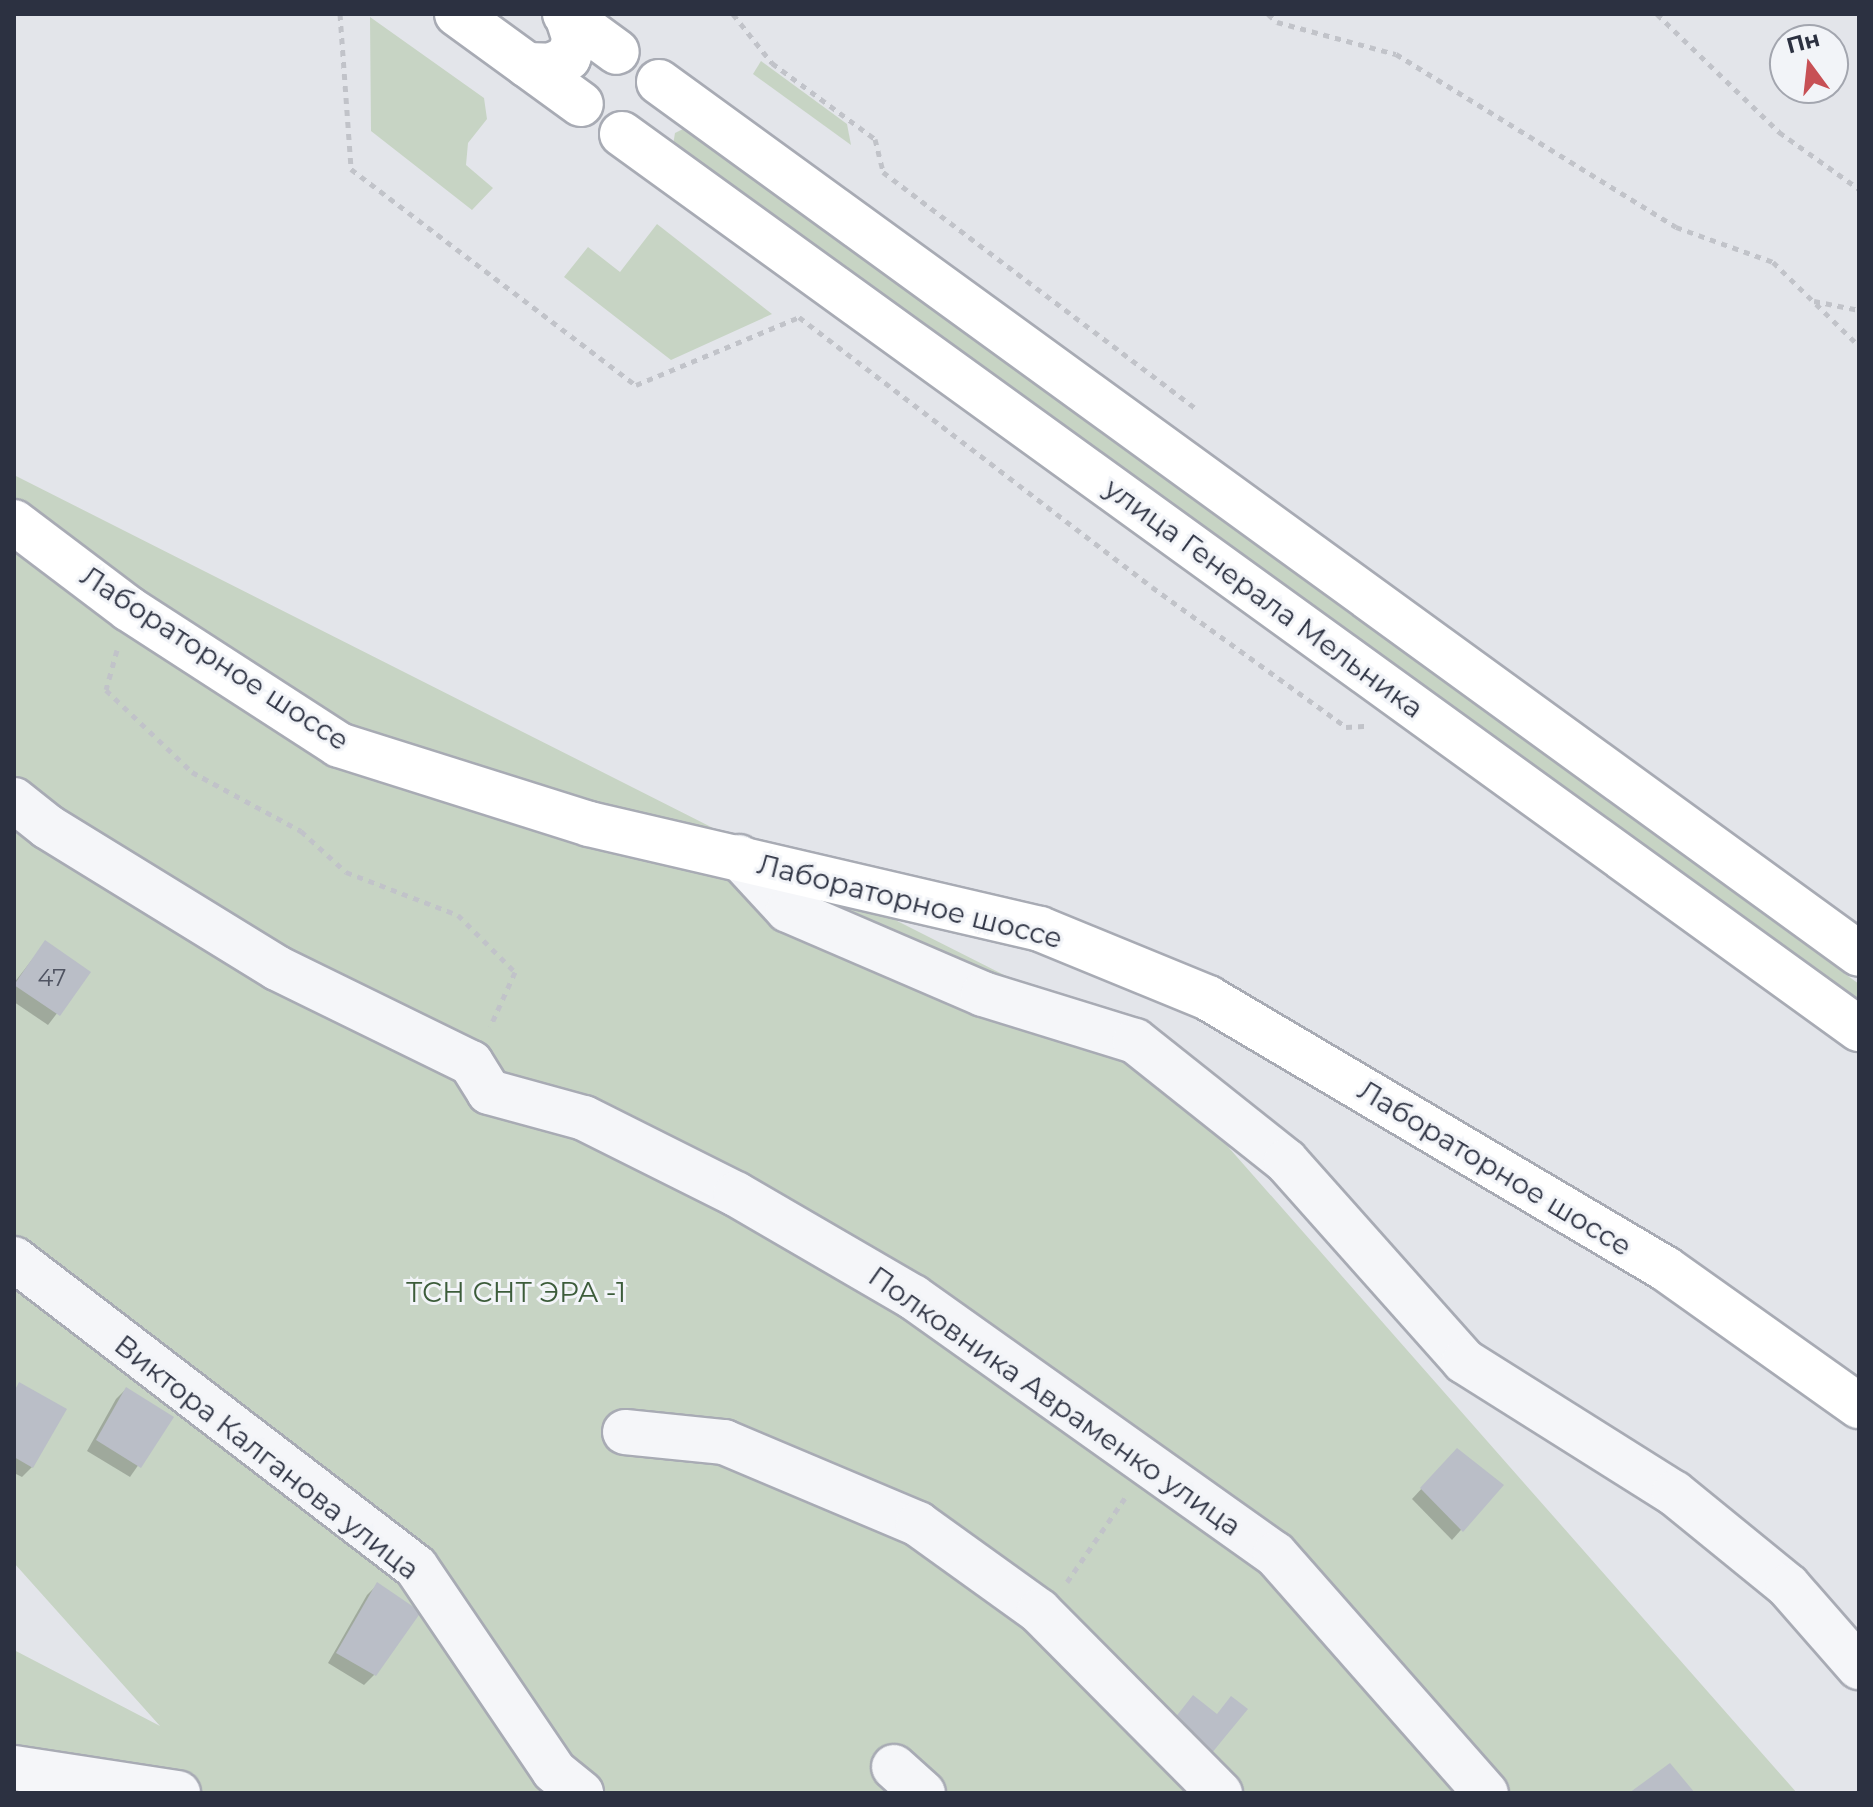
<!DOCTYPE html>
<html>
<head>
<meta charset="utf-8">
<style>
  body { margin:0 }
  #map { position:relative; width:1873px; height:1807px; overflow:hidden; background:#e3e5ea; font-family:Montserrat,sans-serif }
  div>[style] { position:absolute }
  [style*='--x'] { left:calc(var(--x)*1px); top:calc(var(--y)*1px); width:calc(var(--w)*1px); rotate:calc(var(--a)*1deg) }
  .green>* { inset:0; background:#c7d4c4 }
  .shadow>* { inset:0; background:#0003 }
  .building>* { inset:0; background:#babec7 }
  .path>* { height:5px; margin-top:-2.5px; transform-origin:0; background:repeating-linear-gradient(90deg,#c1c3c9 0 6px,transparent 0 12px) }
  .roads { filter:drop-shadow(2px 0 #a8abb4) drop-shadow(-2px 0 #a8abb4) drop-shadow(0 2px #a8abb4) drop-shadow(0 -2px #a8abb4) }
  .minor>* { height:44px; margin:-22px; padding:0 22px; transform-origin:22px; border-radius:22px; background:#f5f6f9 }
  .major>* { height:44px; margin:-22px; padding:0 22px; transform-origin:22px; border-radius:22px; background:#fff }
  span { translate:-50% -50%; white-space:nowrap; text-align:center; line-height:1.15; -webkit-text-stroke:6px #f2f4f8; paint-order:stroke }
  .number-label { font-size:24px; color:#505462 }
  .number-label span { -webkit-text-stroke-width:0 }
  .street-label { font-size:28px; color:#2c3141 }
  .park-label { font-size:28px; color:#3c5c3a }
  .frame { position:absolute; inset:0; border:16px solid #2c3141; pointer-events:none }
  .north { position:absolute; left:1769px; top:24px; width:80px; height:80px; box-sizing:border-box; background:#f2f4f8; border:2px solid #a3a6af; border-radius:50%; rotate:345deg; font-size:22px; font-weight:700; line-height:32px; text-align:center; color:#2c3141 }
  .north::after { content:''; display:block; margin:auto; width:28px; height:36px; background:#c75055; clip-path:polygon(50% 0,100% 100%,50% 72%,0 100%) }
</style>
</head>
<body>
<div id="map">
  <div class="green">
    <i style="clip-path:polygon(370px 17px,484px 98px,487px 119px,468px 143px,466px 165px,493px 188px,472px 210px,371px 131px)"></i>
    <i style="clip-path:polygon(761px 61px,847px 124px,851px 145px,753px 74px)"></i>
    <i style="clip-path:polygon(683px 129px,1859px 984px,1859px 1009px,673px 145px,675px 133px)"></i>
    <i style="clip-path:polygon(657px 224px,772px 314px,671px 360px,564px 277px,588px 247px,620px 272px)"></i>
    <i style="clip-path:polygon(14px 475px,1135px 1041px,1797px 1793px,14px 1793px,14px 1650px,160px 1726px,14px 1563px)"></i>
  </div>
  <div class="shadow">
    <i style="clip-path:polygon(45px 943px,88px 973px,48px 1025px,14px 1002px,14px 983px)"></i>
    <i style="clip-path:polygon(20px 1385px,32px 1467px,22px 1477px,14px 1473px,14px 1390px)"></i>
    <i style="clip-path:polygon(126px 1389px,171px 1418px,130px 1477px,87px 1451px,116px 1399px)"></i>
    <i style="clip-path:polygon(1447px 1461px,1501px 1485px,1452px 1540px,1412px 1499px)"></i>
    <i style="clip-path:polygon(377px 1585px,374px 1675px,364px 1685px,328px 1663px,367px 1595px)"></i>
  </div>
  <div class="building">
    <i style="clip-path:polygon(45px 940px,91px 972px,60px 1016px,14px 985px)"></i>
    <i style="clip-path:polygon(19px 1382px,67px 1409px,33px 1468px,14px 1457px,14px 1392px)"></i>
    <i style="clip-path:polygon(126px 1387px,174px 1417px,141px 1468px,96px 1440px)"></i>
    <i style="clip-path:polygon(1457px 1448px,1504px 1485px,1463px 1532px,1420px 1488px)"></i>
    <i style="clip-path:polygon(377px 1582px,421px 1612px,376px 1676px,336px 1653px)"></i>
    <i style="clip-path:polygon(1193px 1695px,1217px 1714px,1231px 1696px,1248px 1709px,1211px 1754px,1171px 1723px)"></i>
    <i style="clip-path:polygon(1670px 1763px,1695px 1793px,1629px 1793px)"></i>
  </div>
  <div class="path">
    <i style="--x:340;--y:14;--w:155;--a:85.9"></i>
    <i style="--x:351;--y:169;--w:358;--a:37.2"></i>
    <i style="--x:636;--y:385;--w:177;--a:-22.6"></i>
    <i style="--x:799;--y:317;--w:444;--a:37.4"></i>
    <i style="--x:1152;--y:587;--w:239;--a:35.8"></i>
    <i style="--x:1346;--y:727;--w:22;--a:-3"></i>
    <i style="--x:733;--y:14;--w:63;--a:51.5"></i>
    <i style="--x:772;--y:63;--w:128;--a:36.4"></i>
    <i style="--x:875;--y:139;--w:34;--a:76"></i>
    <i style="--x:883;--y:172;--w:391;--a:37.1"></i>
    <i style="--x:1268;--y:14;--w:12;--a:42"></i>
    <i style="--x:1277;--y:22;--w:123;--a:15.1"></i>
    <i style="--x:1396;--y:54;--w:329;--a:31.7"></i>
    <i style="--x:1676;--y:227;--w:103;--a:19.8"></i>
    <i style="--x:1773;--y:262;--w:120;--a:44.3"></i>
    <i style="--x:1657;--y:14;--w:170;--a:44"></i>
    <i style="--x:1779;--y:132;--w:98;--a:35.5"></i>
    <i style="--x:1814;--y:301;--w:46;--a:11.3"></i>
    <i style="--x:117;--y:650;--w:41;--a:105.4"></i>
    <i style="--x:106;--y:690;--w:119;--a:43.6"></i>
    <i style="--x:192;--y:772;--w:124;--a:28.4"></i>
    <i style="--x:301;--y:831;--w:61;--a:42.3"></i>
    <i style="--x:346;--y:872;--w:120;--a:21"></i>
    <i style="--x:458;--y:915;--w:81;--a:45"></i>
    <i style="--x:515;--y:972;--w:60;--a:114.4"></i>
    <i style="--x:1067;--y:1582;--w:102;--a:-55.4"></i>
  </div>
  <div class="roads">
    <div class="minor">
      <i style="--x:14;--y:800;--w:43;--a:38.5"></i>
      <i style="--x:48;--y:827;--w:269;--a:31.6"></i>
      <i style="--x:277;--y:968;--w:216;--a:26.1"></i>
      <i style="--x:471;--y:1063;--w:34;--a:58"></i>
      <i style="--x:489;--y:1092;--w:98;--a:15.3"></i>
      <i style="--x:584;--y:1118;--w:170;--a:26.6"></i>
      <i style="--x:736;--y:1194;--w:205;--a:30.2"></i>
      <i style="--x:913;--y:1297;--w:444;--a:35.4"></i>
      <i style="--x:1275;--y:1554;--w:319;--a:48.6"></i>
      <i style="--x:739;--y:857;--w:72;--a:47.2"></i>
      <i style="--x:788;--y:910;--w:212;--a:23.3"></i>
      <i style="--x:983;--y:994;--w:159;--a:17.2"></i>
      <i style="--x:1135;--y:1041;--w:193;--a:38.5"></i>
      <i style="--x:1286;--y:1161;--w:268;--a:48.3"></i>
      <i style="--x:1464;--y:1361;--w:248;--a:32.2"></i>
      <i style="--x:1674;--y:1493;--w:147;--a:39.2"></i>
      <i style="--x:1788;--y:1586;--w:108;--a:48.8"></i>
      <i style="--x:14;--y:1259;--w:506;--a:37.46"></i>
      <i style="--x:416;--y:1567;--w:246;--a:55.9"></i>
      <i style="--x:554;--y:1771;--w:35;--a:39"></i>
      <i style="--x:625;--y:1432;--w:100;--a:5.8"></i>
      <i style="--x:724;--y:1442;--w:211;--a:22.9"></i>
      <i style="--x:918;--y:1524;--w:149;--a:35.7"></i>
      <i style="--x:1039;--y:1611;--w:257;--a:45.2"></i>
      <i style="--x:894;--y:1767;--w:39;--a:42"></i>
      <i style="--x:14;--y:1768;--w:166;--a:8.7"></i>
    </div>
    <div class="major">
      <i style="--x:457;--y:14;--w:153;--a:36"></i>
      <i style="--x:565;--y:14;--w:64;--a:36.2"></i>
      <i style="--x:527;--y:65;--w:23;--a:2"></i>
      <i style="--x:550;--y:66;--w:20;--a:-24"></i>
      <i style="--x:568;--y:58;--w:19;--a:-69"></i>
      <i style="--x:575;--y:40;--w:26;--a:-108"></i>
      <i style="--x:659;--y:82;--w:1483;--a:36"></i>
      <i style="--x:622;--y:134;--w:1527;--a:35.89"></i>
      <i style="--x:14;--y:522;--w:144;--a:37.1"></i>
      <i style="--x:129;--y:609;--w:250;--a:32.9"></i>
      <i style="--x:339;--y:745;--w:262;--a:17.5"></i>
      <i style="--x:589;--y:824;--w:463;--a:13.1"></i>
      <i style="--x:1040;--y:929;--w:182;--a:22.3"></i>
      <i style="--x:1208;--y:998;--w:532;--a:30.61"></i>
      <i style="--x:1666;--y:1269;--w:237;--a:35.4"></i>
    </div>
  </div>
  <div class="number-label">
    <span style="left:52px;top:978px">47</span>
  </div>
  <div class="street-label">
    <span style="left:1264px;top:598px;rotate:36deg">улица Генерала Мельника</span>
    <span style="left:215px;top:658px;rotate:33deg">Лабораторное шоссе</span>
    <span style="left:910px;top:901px;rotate:14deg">Лабораторное шоссе</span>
    <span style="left:1495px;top:1168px;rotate:31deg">Лабораторное шоссе</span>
    <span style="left:1055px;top:1401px;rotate:35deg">Полковника Авраменко улица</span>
    <span style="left:267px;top:1457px;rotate:38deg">Виктора Калганова улица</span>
  </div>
  <div class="park-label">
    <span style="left:516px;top:1292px">ТСН СНТ ЭРА -1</span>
  </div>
  <div class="frame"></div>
  <div class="north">Пн</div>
</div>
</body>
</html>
